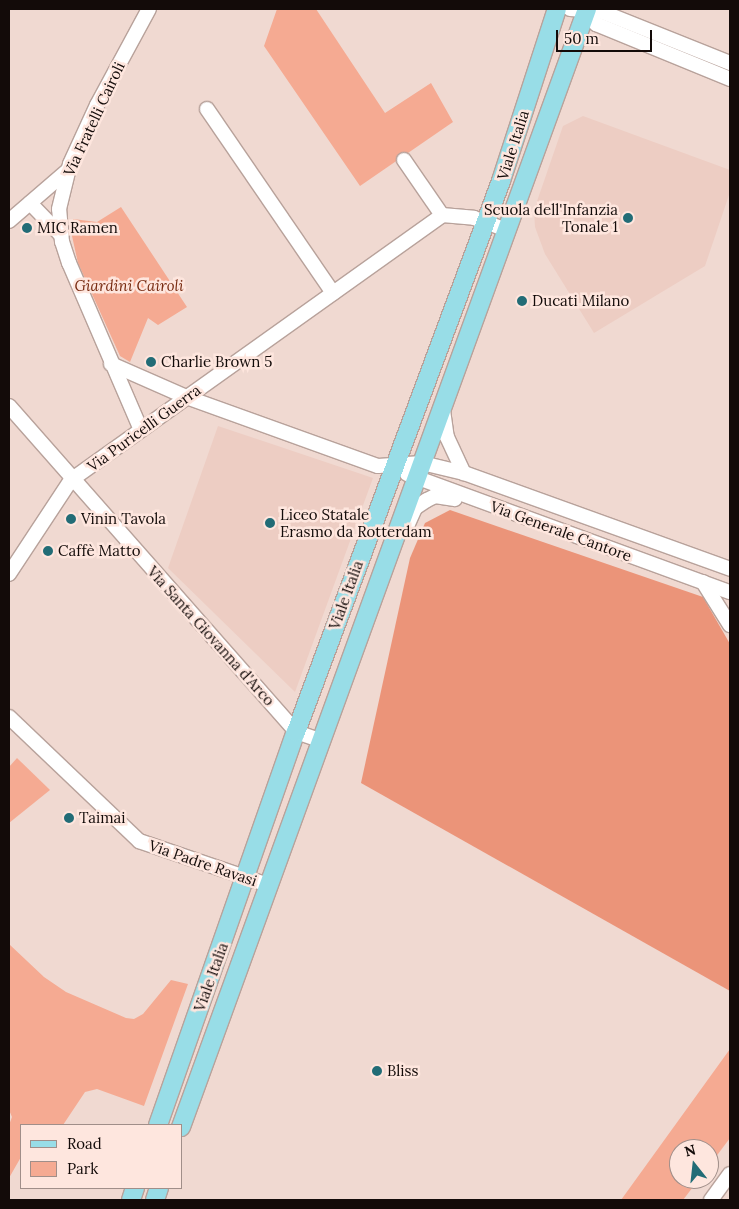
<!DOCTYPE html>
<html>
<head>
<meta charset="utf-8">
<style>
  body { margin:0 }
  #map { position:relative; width:739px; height:1209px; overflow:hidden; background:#f0d9d1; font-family:Lora,serif }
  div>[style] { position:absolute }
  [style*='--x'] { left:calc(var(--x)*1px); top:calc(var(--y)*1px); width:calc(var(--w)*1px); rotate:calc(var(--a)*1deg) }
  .built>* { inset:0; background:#edcdc3 }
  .green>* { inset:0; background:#f5aa92 }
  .forest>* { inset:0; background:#eb9479 }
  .roads { filter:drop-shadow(1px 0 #b8a29b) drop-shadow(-1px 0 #b8a29b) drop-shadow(0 1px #b8a29b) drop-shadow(0 -1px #b8a29b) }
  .minor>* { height:14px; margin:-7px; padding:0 7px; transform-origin:7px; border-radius:7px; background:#fff }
  .major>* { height:18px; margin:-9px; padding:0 9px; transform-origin:9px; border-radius:9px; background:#98dde7 }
  .dots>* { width:14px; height:14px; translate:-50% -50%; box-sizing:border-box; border:2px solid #fee6de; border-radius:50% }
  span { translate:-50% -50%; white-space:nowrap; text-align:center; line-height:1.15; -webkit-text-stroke:5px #fee6de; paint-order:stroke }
  .street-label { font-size:15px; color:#130b09 }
  .poi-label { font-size:15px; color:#130b09 }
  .right { translate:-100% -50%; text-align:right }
  .left { translate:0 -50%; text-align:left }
  .park-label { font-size:15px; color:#772a10; font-style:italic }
  .frame { position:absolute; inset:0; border:10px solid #130b09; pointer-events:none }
  .legend { position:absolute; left:20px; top:1124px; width:162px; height:65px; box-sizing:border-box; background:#fee6de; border:1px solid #a08e89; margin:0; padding:6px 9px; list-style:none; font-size:15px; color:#130b09 }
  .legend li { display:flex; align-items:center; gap:10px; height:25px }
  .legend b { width:25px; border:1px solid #a08e89 }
  .north { position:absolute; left:669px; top:1139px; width:50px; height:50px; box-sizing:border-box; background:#fee6de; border:1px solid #a08e89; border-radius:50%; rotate:344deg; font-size:14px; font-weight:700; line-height:20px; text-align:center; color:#130b09 }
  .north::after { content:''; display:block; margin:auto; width:18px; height:22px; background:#226c76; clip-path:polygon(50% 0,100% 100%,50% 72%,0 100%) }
  .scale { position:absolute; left:556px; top:30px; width:96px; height:22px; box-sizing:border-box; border:2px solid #130b09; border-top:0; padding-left:6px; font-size:15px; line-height:18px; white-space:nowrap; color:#130b09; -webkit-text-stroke:4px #fee6de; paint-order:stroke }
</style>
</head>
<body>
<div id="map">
  <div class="built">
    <i style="clip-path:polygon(583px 116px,730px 170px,730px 192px,705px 266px,594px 333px,545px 254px,535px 227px,534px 210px,563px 126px)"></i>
    <i style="clip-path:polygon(218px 426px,373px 478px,295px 692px,168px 568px)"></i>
  </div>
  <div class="green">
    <i style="clip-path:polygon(277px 9px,316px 9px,385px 113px,431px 83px,453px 122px,360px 186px,264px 46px)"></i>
    <i style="clip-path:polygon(121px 207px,187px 307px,158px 325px,148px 318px,130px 362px,120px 356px,78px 263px,72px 236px,73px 219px,97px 222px)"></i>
    <i style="clip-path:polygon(17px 758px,50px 790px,9px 823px,9px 767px)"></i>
    <i style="clip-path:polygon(9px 944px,44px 977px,66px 992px,126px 1018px,134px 1019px,143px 1014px,171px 980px,188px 984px,144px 1106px,97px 1089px,85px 1092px,63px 1125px,21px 1125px,21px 1157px,9px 1178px,9px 1125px,12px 1117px,9px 1110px)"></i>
    <i style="clip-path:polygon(730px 1049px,730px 1138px,709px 1166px,709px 1149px,679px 1149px,679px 1179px,699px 1179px,683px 1200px,621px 1200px)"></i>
  </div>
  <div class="forest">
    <i style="clip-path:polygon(450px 510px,703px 597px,730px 644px,730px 991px,361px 783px,410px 558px,425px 523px)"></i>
  </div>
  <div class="roads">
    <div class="minor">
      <i style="--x:570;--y:9;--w:30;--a:4"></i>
      <i style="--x:600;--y:11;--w:140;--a:21.8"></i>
      <i style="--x:586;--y:12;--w:16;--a:50"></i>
      <i style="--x:596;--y:24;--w:145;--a:22.3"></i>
      <i style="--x:207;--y:109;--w:223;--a:55.6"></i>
      <i style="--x:404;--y:160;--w:67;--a:55.4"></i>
      <i style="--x:30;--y:203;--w:45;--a:45.9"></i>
      <i style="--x:9;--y:221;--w:77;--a:-40.8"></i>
      <i style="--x:111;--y:364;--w:82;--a:23.7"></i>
      <i style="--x:186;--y:397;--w:204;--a:19.8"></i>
      <i style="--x:378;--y:466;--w:44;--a:-3.9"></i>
      <i style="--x:422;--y:463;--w:43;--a:13.4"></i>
      <i style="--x:464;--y:473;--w:283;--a:19.8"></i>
      <i style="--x:9;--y:406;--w:434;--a:48.6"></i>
      <i style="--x:296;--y:732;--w:28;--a:19"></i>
      <i style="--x:443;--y:410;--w:27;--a:82"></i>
      <i style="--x:447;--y:437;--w:40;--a:65"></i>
      <i style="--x:141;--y:430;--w:182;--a:-113.3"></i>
      <i style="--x:69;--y:263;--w:22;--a:-108"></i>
      <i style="--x:62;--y:242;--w:33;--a:-95"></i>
      <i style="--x:59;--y:209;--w:46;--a:-76.3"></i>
      <i style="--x:70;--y:164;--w:65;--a:-65.4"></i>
      <i style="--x:97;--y:105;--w:109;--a:-61.6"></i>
      <i style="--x:407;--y:474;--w:344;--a:20.1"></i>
      <i style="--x:408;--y:524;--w:17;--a:-66"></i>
      <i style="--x:415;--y:508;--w:14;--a:-34"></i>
      <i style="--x:427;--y:500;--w:9;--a:-27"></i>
      <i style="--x:435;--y:496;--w:20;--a:9"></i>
      <i style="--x:9;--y:574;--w:113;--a:-56.6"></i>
      <i style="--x:71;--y:480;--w:456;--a:-35.5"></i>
      <i style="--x:442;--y:215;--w:32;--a:5"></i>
      <i style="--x:474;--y:218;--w:35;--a:20"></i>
      <i style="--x:703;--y:582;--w:51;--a:57.9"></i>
      <i style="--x:9;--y:717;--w:180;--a:43.6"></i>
      <i style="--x:139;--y:841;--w:136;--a:18.8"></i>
      <i style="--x:711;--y:1200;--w:32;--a:-54"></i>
    </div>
    <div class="major">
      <i style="--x:158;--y:1125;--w:417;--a:-70.7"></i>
      <i style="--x:296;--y:732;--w:588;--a:-69.59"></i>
      <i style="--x:501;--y:181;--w:181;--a:-72"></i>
      <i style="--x:181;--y:1127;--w:1189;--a:-70.04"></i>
      <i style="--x:131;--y:1200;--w:13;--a:-72"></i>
      <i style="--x:155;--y:1200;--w:13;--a:-72"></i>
    </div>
  </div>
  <div class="dots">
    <i style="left:628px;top:218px;background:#226c76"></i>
    <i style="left:27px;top:228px;background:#226c76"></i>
    <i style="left:522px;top:301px;background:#226c76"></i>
    <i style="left:151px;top:362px;background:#226c76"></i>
    <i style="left:71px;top:519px;background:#226c76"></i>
    <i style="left:270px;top:523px;background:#226c76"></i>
    <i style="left:48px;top:551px;background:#226c76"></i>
    <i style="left:69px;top:818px;background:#226c76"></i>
    <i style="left:377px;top:1071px;background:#226c76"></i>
  </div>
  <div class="street-label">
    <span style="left:94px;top:119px;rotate:-65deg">Via Fratelli Cairoli</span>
    <span style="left:513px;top:145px;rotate:-72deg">Viale Italia</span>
    <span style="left:144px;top:428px;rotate:-36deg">Via Puricelli Guerra</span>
    <span style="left:561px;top:531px;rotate:20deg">Via Generale Cantore</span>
    <span style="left:346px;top:595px;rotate:-70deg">Viale Italia</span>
    <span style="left:211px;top:636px;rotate:48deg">Via Santa Giovanna d'Arco</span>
    <span style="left:203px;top:863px;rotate:19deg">Via Padre Ravasi</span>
    <span style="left:211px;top:977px;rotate:-70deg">Viale Italia</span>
  </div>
  <div class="poi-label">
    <span class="right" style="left:618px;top:218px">Scuola dell'Infanzia<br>Tonale 1</span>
    <span class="left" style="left:37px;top:228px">MIC Ramen</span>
    <span class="left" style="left:532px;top:301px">Ducati Milano</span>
    <span class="left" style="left:161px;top:362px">Charlie Brown 5</span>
    <span class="left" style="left:280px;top:523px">Liceo Statale<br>Erasmo da Rotterdam</span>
    <span class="left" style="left:81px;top:519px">Vinin Tavola</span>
    <span class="left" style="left:58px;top:551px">Caffè Matto</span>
    <span class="left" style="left:79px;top:818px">Taimai</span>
    <span class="left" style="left:387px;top:1071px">Bliss</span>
  </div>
  <div class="park-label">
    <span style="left:129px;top:286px">Giardini Cairoli</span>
  </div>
  <div class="frame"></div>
  <ul class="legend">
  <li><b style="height:6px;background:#98dde7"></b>Road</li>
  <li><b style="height:14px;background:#f5aa92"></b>Park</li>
  </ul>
  <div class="north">N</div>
  <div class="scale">50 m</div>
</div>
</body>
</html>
